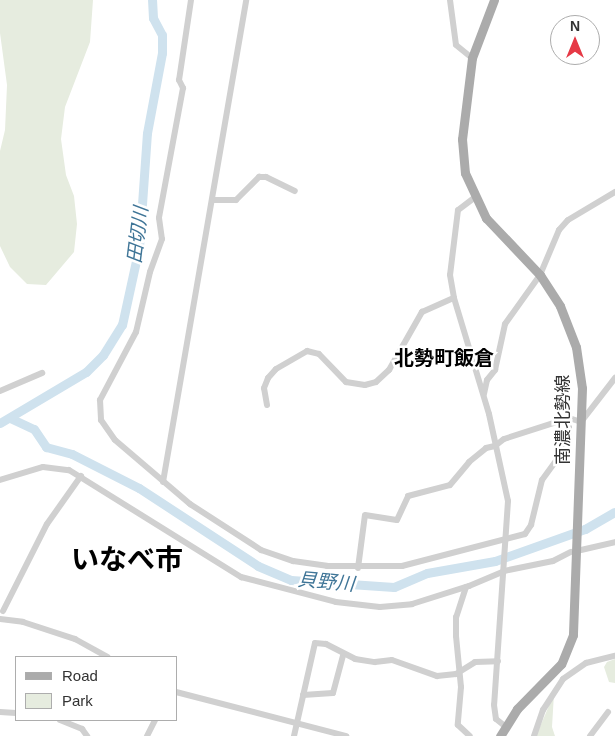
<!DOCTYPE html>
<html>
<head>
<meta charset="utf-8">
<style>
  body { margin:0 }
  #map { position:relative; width:615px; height:736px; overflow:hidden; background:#fff; font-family:Arial,"Noto Sans JP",sans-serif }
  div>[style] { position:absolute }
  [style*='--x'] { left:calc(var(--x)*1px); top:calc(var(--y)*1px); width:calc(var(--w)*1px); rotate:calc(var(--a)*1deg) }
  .green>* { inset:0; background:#e6ecdf }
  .river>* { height:9px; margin:-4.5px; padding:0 4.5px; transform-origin:4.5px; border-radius:4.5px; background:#cfe2ee }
  .minor>* { height:6px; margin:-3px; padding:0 3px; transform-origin:3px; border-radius:3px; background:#d0d0d0 }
  .major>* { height:9px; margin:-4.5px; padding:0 4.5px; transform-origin:4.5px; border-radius:4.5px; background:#ababab }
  span { translate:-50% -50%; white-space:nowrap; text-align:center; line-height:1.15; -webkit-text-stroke:5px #fff; paint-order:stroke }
  .street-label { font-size:18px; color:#333 }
  .water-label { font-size:19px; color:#3f7597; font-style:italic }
  .quarter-label { font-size:20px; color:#000; font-weight:700 }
  .town-label { font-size:28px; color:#000; font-weight:700 }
  .legend { position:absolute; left:15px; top:656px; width:162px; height:65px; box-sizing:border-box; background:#fff; border:1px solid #adadad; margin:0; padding:6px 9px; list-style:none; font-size:15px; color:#333 }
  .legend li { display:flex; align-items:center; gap:10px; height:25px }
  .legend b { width:25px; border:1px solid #adadad }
  .north { position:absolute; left:550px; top:15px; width:50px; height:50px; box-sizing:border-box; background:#fff; border:1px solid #adadad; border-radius:50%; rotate:0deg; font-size:14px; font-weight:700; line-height:20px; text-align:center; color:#333 }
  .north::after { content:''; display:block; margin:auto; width:18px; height:22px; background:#e63946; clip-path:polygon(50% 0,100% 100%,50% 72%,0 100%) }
</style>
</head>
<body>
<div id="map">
  <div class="green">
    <i style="clip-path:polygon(0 0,93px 0,90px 42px,65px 107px,61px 139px,66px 175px,74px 196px,77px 224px,74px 252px,46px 285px,27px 284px,10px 267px,0 246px,0 151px,5px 130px,7px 85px,0 33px)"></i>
    <i style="clip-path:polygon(615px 659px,615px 683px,609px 682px,604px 667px,607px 662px)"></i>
    <i style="clip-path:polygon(554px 694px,552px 727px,555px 736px,536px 736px)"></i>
  </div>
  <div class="river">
    <i style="--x:10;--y:418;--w:26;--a:25"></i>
    <i style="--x:34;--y:429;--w:22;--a:56"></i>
    <i style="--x:46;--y:447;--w:27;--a:15"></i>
    <i style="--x:72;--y:454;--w:75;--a:26.9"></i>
    <i style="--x:139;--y:488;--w:142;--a:33.2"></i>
    <i style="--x:258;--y:566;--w:36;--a:23"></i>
    <i style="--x:291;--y:580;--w:103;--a:3.9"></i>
    <i style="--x:394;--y:587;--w:36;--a:-23"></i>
    <i style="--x:427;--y:573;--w:69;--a:-10"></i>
    <i style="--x:495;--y:561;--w:96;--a:-19.6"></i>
    <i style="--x:585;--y:529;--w:34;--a:-30"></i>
    <i style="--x:0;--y:423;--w:100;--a:-30.7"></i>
    <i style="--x:86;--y:372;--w:24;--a:-45"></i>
    <i style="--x:103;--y:355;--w:36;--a:-58"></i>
    <i style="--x:122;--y:325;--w:80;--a:-77.7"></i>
    <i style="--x:139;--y:247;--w:114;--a:-86"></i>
    <i style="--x:147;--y:133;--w:81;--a:-79.4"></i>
    <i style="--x:162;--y:53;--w:18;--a:-90"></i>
    <i style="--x:162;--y:35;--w:19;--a:-118"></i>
    <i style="--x:153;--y:18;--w:18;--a:-93"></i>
  </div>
  <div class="minor">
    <i style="--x:191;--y:0;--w:81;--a:98.5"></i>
    <i style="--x:179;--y:80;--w:9;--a:63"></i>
    <i style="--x:183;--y:88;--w:132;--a:100.5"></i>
    <i style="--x:159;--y:218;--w:21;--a:82"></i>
    <i style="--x:162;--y:239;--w:35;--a:110"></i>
    <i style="--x:150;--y:272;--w:62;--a:103.1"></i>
    <i style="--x:136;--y:332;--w:77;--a:117.9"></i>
    <i style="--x:100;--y:400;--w:20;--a:87"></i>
    <i style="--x:101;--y:420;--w:24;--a:55"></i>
    <i style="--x:115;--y:440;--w:99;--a:40.5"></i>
    <i style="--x:190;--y:504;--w:85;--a:32.9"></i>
    <i style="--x:261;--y:550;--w:34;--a:19"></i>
    <i style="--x:293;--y:561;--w:34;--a:8"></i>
    <i style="--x:327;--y:566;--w:75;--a:0"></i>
    <i style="--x:402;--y:566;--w:127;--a:-14.6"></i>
    <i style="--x:525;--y:534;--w:11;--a:-56"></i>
    <i style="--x:531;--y:525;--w:46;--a:-76.3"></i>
    <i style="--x:542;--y:480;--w:46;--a:-53.9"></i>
    <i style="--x:569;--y:443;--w:25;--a:-90"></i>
    <i style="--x:450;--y:0;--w:45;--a:82.4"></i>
    <i style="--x:456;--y:45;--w:21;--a:39"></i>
    <i style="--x:474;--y:198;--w:20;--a:143"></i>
    <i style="--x:458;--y:210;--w:65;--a:97"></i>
    <i style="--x:450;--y:275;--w:23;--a:80"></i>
    <i style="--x:454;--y:298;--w:121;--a:73.2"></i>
    <i style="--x:489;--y:414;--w:89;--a:77.7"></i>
    <i style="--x:508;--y:501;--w:204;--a:93.9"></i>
    <i style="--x:494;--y:705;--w:14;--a:82"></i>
    <i style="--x:496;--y:719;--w:11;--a:38"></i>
    <i style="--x:212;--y:200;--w:24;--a:0"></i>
    <i style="--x:236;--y:200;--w:33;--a:-45"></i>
    <i style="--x:259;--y:177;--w:7;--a:0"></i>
    <i style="--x:266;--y:177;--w:32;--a:26"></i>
    <i style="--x:0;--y:391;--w:46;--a:-23.2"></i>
    <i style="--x:484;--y:394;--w:14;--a:-78"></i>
    <i style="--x:487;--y:380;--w:13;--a:-51"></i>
    <i style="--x:495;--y:370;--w:47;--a:-77.7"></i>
    <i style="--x:505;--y:324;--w:60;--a:-54.5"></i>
    <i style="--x:540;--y:275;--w:49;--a:-67.1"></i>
    <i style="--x:559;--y:230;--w:13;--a:-48"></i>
    <i style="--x:568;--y:220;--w:55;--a:-30.8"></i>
    <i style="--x:267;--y:405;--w:17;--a:-100"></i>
    <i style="--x:264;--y:388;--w:11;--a:-68"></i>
    <i style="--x:268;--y:378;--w:12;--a:-48"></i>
    <i style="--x:276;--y:369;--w:36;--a:-30"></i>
    <i style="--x:307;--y:351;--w:12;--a:14"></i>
    <i style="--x:319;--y:354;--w:39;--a:46"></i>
    <i style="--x:346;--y:382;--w:19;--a:9"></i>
    <i style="--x:365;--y:385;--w:11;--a:-15"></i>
    <i style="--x:376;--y:382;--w:18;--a:-43"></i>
    <i style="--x:389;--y:370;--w:67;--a:-60.4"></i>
    <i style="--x:422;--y:312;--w:35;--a:-24"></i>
    <i style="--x:0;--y:480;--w:45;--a:-16.8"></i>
    <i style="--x:43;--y:467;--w:26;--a:7"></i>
    <i style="--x:69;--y:470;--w:203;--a:31.9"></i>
    <i style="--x:241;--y:577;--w:98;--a:14.7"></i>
    <i style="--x:336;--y:602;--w:44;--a:6.5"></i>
    <i style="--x:380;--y:607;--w:32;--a:-5"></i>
    <i style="--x:412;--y:604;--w:60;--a:-17.5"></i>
    <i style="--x:469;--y:586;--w:38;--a:-23"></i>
    <i style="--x:504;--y:571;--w:50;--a:-11.5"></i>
    <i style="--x:553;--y:561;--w:20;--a:-27"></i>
    <i style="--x:163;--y:482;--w:489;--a:-80.2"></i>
    <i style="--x:581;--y:550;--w:35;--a:-13"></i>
    <i style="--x:358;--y:568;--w:53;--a:-82.5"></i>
    <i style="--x:365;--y:515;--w:32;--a:9"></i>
    <i style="--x:397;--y:520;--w:26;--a:-65"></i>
    <i style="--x:408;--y:496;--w:43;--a:-14.7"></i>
    <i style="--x:450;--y:485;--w:30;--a:-50"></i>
    <i style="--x:469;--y:462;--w:22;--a:-39"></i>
    <i style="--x:486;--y:448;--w:9;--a:-13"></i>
    <i style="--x:495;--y:446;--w:11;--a:-38"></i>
    <i style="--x:504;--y:439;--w:68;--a:-17.9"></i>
    <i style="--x:569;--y:418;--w:13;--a:18"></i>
    <i style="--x:581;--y:422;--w:56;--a:-52.3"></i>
    <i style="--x:466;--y:587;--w:32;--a:108"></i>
    <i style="--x:456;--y:617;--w:19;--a:90"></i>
    <i style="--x:456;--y:636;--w:51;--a:84.4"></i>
    <i style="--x:461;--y:687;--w:38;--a:95"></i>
    <i style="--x:458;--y:725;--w:16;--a:43"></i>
    <i style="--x:3;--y:611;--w:97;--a:-63.2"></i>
    <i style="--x:47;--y:524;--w:59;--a:-54.7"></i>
    <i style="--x:0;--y:619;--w:23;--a:7"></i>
    <i style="--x:23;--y:622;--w:55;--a:18.1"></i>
    <i style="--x:75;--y:639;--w:37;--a:29"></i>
    <i style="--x:176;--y:692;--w:176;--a:14.5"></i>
    <i style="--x:303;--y:695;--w:30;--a:-4"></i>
    <i style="--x:333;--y:693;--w:39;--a:-75"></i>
    <i style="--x:0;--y:712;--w:16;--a:4"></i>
    <i style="--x:60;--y:720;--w:24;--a:22"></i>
    <i style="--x:82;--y:729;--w:9;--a:54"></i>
    <i style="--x:147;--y:736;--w:18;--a:-63"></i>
    <i style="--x:294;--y:736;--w:95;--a:-77.3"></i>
    <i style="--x:315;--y:643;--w:11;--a:5"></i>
    <i style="--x:326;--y:644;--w:33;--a:27"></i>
    <i style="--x:355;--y:659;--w:20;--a:9"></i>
    <i style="--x:375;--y:662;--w:17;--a:-7"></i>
    <i style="--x:392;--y:660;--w:48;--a:19.6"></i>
    <i style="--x:437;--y:676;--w:19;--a:-6"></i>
    <i style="--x:456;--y:674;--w:22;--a:-32"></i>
    <i style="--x:475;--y:662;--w:23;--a:-2"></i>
    <i style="--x:534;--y:736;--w:28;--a:-71"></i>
    <i style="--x:543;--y:710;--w:37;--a:-57"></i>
    <i style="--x:563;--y:679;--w:28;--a:-35"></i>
    <i style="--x:586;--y:663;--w:30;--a:-14"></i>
    <i style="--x:590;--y:736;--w:30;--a:-53"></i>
  </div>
  <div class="major">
    <i style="--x:494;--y:0;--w:62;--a:110.8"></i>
    <i style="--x:472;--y:58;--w:82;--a:97"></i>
    <i style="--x:462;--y:139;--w:34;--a:85"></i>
    <i style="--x:465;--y:173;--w:50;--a:65"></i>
    <i style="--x:486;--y:218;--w:79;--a:46.5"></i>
    <i style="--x:540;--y:275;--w:37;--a:57"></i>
    <i style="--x:560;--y:306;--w:44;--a:68.7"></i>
    <i style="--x:576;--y:347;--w:41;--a:81.7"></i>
    <i style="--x:582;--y:388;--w:247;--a:92.1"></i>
    <i style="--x:573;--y:635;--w:31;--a:112"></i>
    <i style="--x:561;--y:664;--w:63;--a:134.4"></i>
    <i style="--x:517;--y:709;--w:32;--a:122"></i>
  </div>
  <div class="street-label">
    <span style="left:563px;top:420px;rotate:-90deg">南濃北勢線</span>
  </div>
  <div class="water-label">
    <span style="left:138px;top:235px;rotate:-83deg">田切川</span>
    <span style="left:326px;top:582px;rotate:5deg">貝野川</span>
  </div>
  <div class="quarter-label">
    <span style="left:444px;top:358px">北勢町飯倉</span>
  </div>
  <div class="town-label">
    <span style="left:127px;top:560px">いなべ市</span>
  </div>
  <ul class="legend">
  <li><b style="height:6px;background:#ababab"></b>Road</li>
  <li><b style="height:14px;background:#e6ecdf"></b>Park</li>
  </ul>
  <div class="north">N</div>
</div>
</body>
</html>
